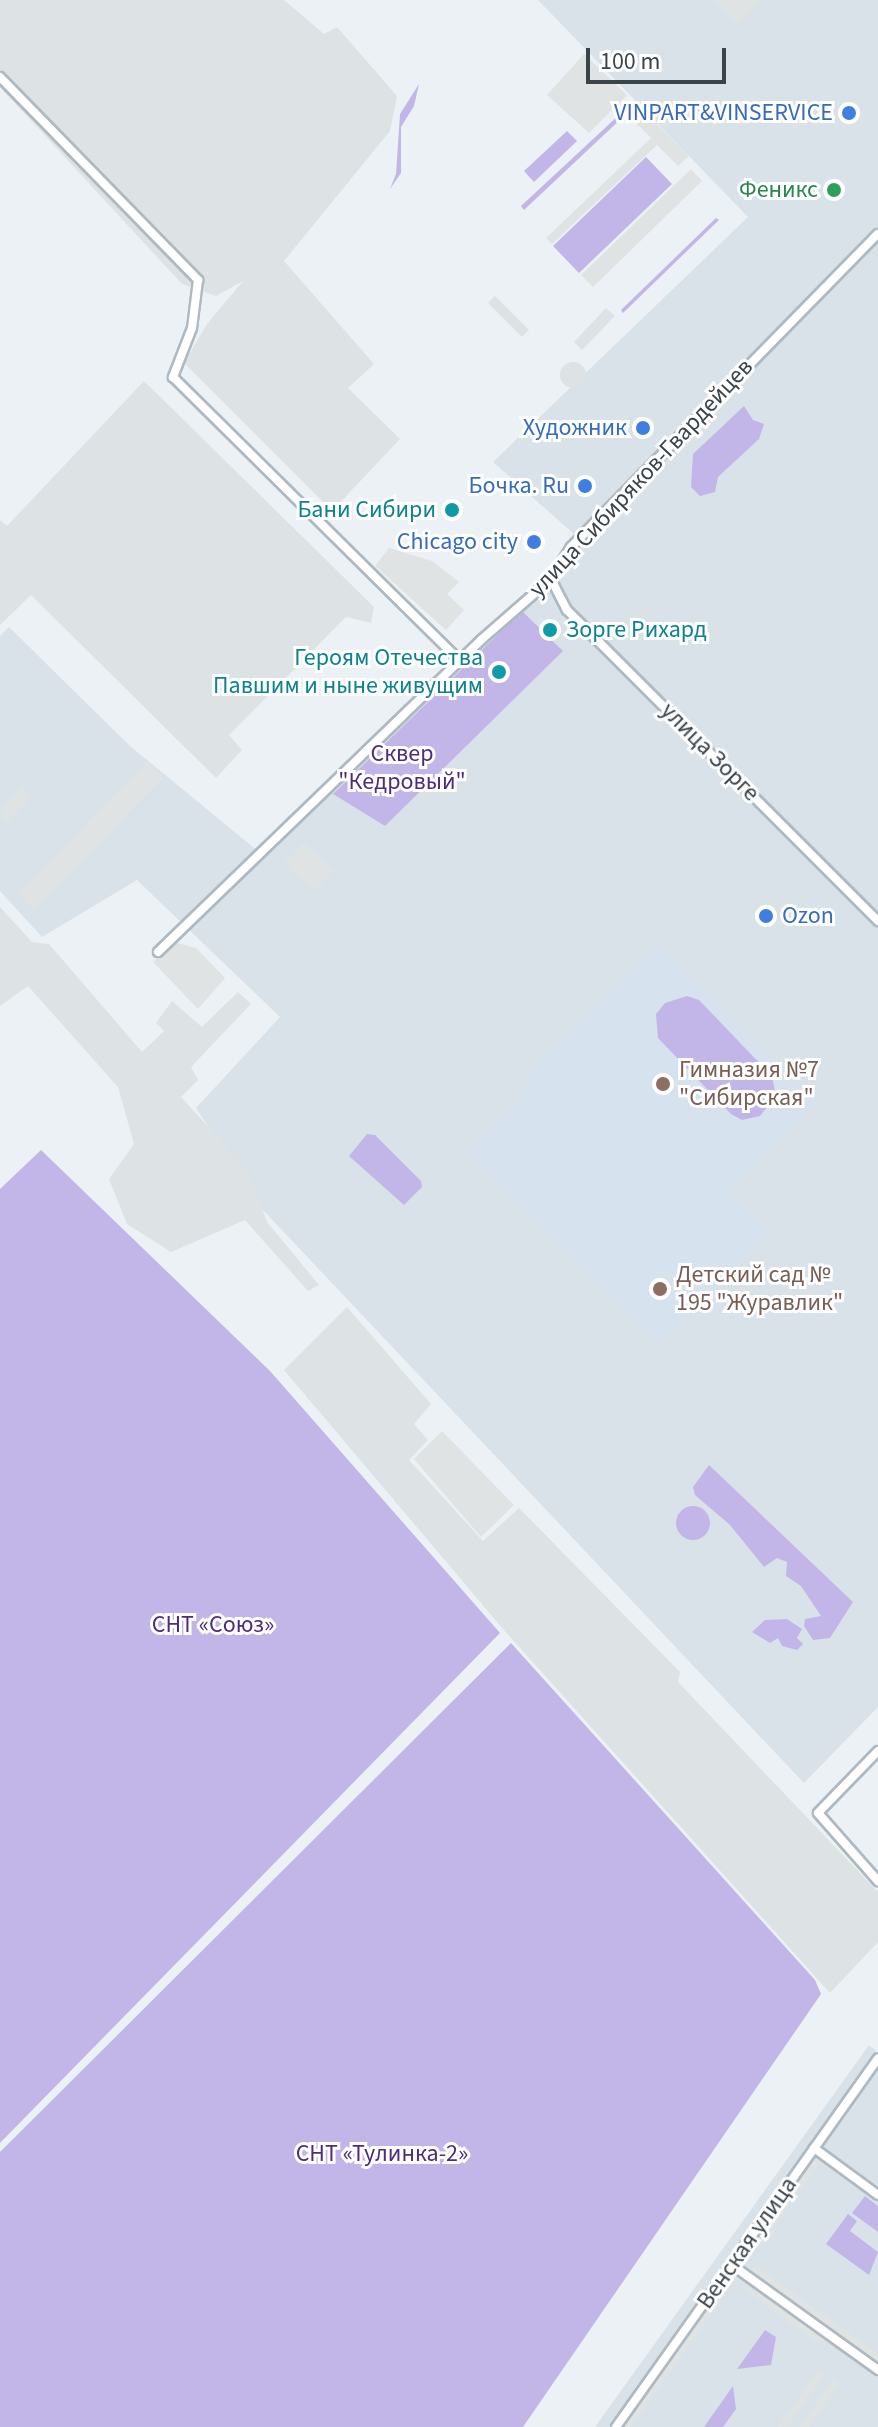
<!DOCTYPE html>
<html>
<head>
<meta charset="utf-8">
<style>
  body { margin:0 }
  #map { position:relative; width:878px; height:2427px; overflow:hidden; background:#ecf1f5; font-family:"Source Sans 3",sans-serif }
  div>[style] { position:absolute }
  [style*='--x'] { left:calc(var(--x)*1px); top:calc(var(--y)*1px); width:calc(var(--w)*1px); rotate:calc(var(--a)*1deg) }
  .residential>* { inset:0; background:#dae2e9 }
  .industrial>* { inset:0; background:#dde2e5 }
  .round { border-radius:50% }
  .education>* { inset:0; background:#d6e2ee }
  .green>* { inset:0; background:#c2b6e8 }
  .parking>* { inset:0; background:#e0e3e4 }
  .roads { filter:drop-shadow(2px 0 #aeb9c1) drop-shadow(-2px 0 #aeb9c1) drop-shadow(0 2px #aeb9c1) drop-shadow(0 -2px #aeb9c1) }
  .street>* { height:8px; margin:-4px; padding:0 4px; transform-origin:4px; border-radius:4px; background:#fff }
  .dots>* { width:22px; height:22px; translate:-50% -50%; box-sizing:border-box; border:4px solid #fff; border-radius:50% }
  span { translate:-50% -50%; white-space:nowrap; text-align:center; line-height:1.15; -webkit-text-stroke:6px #fff; paint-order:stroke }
  .shop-label { font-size:24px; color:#366cbe }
  .right { translate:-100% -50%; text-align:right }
  .left { translate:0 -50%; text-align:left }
  .leisure-label { font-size:24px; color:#27864d }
  .street-label { font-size:24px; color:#39434a }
  .culture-label { font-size:24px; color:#0d838f }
  .park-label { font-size:24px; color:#4d2d7b }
  .education-label { font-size:24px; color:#785e54 }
  .scale { position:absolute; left:586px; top:48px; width:140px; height:36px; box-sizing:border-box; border:4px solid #39434a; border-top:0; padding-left:10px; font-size:24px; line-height:28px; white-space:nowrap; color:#39434a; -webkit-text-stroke:6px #fff; paint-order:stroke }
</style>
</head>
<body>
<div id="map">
  <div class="residential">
    <i style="clip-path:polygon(538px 0,878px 0,878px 1707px,804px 1783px,263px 1210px,196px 1108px,280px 1017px,137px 880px,42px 937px,0 891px,0 636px,9px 627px,130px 746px,265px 857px,585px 544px,493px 462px,748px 217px)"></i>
    <i style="clip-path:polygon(869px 2045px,878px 2053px,878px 2427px,595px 2427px)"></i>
  </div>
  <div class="industrial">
    <i style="clip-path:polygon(0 0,284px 0,324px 34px,337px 27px,397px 96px,390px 131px,284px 261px,374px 364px,348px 388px,400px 439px,332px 511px,184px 363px,207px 324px,243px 281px,216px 296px,182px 284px,0 87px)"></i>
    <i style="clip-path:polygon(495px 296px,529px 330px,522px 337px,488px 303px)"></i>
    <i style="clip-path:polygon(606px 308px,615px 316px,582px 350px,574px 342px)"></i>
    <i class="round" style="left:560px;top:362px;width:26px;height:26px"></i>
    <i style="clip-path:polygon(144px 381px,374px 607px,371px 623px,346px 617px,229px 735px,242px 750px,216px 778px,31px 595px,0 625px,0 520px,7px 526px)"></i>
    <i style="clip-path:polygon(0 907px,32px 942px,49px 944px,142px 1052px,164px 1031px,156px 1023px,172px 1001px,202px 1027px,238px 992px,251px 1004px,191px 1067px,198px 1080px,181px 1097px,248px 1170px,267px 1222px,319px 1285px,308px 1291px,245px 1220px,171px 1252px,127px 1224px,109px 1179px,134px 1144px,118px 1087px,28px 986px,0 1006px)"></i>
    <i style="clip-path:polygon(347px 1307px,431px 1404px,414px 1424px,428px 1440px,409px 1460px,483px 1541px,519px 1508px,680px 1672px,678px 1682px,878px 1892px,878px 1942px,830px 1993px,503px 1629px,284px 1370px)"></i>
  </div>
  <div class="education">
    <i style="clip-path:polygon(659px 944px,817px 1103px,728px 1191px,770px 1233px,659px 1344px,469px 1152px,517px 1104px,537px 1065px)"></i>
  </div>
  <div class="green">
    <i style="clip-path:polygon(419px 84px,414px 106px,401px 127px,401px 173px,390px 189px,396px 174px,400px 114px)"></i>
    <i style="clip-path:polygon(620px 114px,623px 117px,524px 210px,521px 206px)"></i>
    <i style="clip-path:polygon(567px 131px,577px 141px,534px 182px,524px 171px)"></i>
    <i style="clip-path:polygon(646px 157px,672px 184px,579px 273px,553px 246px)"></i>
    <i style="clip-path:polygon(716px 218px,719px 220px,623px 313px,621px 310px)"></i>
    <i style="clip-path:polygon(744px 406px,753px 420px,764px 424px,759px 439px,718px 477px,715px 492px,700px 496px,691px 487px,693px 454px)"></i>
    <i style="clip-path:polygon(522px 611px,563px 651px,385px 826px,333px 794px)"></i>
    <i style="clip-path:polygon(687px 996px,699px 1000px,772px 1076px,776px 1096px,760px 1116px,742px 1120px,731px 1114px,658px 1038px,656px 1014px,665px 1003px)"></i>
    <i style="clip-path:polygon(367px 1134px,375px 1135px,421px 1181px,422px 1187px,404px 1205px,349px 1156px)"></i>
    <i style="clip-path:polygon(41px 1150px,270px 1371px,500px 1633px,0 2143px,0 1189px)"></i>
    <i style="clip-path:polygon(709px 1465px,853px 1602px,830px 1638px,813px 1640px,804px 1626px,805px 1619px,821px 1616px,801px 1586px,786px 1576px,787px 1562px,777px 1558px,764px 1567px,730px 1525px,695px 1495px,693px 1487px)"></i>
    <i class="round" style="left:676px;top:1506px;width:34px;height:34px"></i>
    <i style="clip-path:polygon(787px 1619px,802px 1629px,797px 1638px,803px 1644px,797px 1650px,782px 1646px,778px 1638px,770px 1643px,752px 1632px,765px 1620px)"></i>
    <i style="clip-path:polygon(511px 1643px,815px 1980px,821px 1994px,523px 2427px,0 2427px,0 2152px)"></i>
    <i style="clip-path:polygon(865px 2196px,878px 2206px,878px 2232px,852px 2213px)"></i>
    <i style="clip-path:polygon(848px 2214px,857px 2221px,850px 2231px,878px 2252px,869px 2275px,826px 2244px)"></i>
    <i style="clip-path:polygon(765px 2330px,776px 2337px,771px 2365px,737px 2369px)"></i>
    <i style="clip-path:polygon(733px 2386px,736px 2409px,723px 2427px,704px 2427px)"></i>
  </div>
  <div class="parking">
    <i style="clip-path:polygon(714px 0,760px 0,738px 24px)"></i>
    <i style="clip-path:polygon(584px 54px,627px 95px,589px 133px,547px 95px)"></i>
    <i style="clip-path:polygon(644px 111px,689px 156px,678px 166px,657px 145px,552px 244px,546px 238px,651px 138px,634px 121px)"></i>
    <i style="clip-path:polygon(691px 169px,702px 181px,593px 287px,581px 275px)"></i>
    <i style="clip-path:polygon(389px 548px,432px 561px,459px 582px,447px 594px,464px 610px,446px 630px,375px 566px)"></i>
    <i style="clip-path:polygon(147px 762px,163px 778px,34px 909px,18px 893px)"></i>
    <i style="clip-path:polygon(22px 788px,31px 797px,5px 823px,0 810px)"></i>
    <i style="clip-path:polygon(304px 843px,334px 870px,314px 891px,284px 864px)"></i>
    <i style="clip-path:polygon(174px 942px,196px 948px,225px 978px,198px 1009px,153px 962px)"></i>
    <i style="clip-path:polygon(442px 1431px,514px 1505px,481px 1537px,414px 1459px)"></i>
    <i style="clip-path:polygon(813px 2160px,819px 2164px,759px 2247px,753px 2243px)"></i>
    <i style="clip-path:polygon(756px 2266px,878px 2354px,878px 2363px,751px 2272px)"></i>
    <i style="clip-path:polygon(745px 2281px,825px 2338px,820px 2344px,741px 2287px)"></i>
    <i style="clip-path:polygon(718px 2292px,724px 2296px,631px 2427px,623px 2427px)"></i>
    <i style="clip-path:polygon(820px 2368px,826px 2373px,787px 2427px,778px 2427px)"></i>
    <i style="clip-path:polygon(833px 2380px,839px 2384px,809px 2427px,799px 2427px)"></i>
  </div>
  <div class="roads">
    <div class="street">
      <i style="--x:0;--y:77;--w:284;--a:45.7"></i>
      <i style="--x:198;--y:280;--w:48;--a:97.1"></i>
      <i style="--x:192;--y:328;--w:53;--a:111.2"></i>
      <i style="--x:173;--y:377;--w:404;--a:44.7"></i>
      <i style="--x:551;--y:579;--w:35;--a:63"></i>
      <i style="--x:567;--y:610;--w:440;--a:45"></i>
      <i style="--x:158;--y:952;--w:449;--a:-44"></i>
      <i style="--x:481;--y:640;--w:93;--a:-41.1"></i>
      <i style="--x:551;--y:579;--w:38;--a:-58"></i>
      <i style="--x:571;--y:547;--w:438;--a:-45.6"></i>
      <i style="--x:878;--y:1751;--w:86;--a:134.1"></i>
      <i style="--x:818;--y:1813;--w:91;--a:48.6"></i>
      <i style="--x:814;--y:2148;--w:79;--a:36.3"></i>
      <i style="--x:732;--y:2265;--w:180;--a:35.7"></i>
      <i style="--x:616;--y:2427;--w:452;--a:-54.6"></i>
    </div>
  </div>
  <div class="dots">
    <i style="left:849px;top:113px;background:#3f7fe0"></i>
    <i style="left:834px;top:190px;background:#2e9e5b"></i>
    <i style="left:643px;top:428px;background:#3f7fe0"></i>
    <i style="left:585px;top:486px;background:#3f7fe0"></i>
    <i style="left:452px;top:510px;background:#0f9aa8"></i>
    <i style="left:534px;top:542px;background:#3f7fe0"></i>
    <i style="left:550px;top:630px;background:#0f9aa8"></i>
    <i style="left:499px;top:672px;background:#0f9aa8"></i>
    <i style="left:766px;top:916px;background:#3f7fe0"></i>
    <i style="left:663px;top:1084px;background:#8d6e63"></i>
    <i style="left:660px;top:1289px;background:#8d6e63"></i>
  </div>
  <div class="shop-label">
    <span class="right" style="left:833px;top:113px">VINPART&amp;VINSERVICE</span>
    <span class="right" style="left:627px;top:428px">Художник</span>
    <span class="right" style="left:569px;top:486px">Бочка. Ru</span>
    <span class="right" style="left:518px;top:542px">Chicago city</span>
    <span class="left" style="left:782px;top:916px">Ozon</span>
  </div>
  <div class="leisure-label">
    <span class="right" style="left:818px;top:190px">Феникс</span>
  </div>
  <div class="street-label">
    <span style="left:641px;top:478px;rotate:-47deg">улица Сибиряков-Гвардейцев</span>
    <span style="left:710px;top:752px;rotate:45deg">улица Зорге</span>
    <span style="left:747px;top:2243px;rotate:-55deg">Венская улица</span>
  </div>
  <div class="culture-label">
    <span class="right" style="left:436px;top:510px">Бани Сибири</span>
    <span class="left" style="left:566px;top:630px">Зорге Рихард</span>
    <span class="right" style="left:483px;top:672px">Героям Отечества<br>Павшим и ныне живущим</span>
  </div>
  <div class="park-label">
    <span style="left:402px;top:768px">Сквер<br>"Кедровый"</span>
    <span style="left:213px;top:1625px">СНТ «Союз»</span>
    <span style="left:382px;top:2154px">СНТ «Тулинка-2»</span>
  </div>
  <div class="education-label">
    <span class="left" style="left:679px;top:1084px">Гимназия №7<br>"Сибирская"</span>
    <span class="left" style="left:676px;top:1289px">Детский сад №<br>195 "Журавлик"</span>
  </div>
  <div class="scale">100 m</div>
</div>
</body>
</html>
